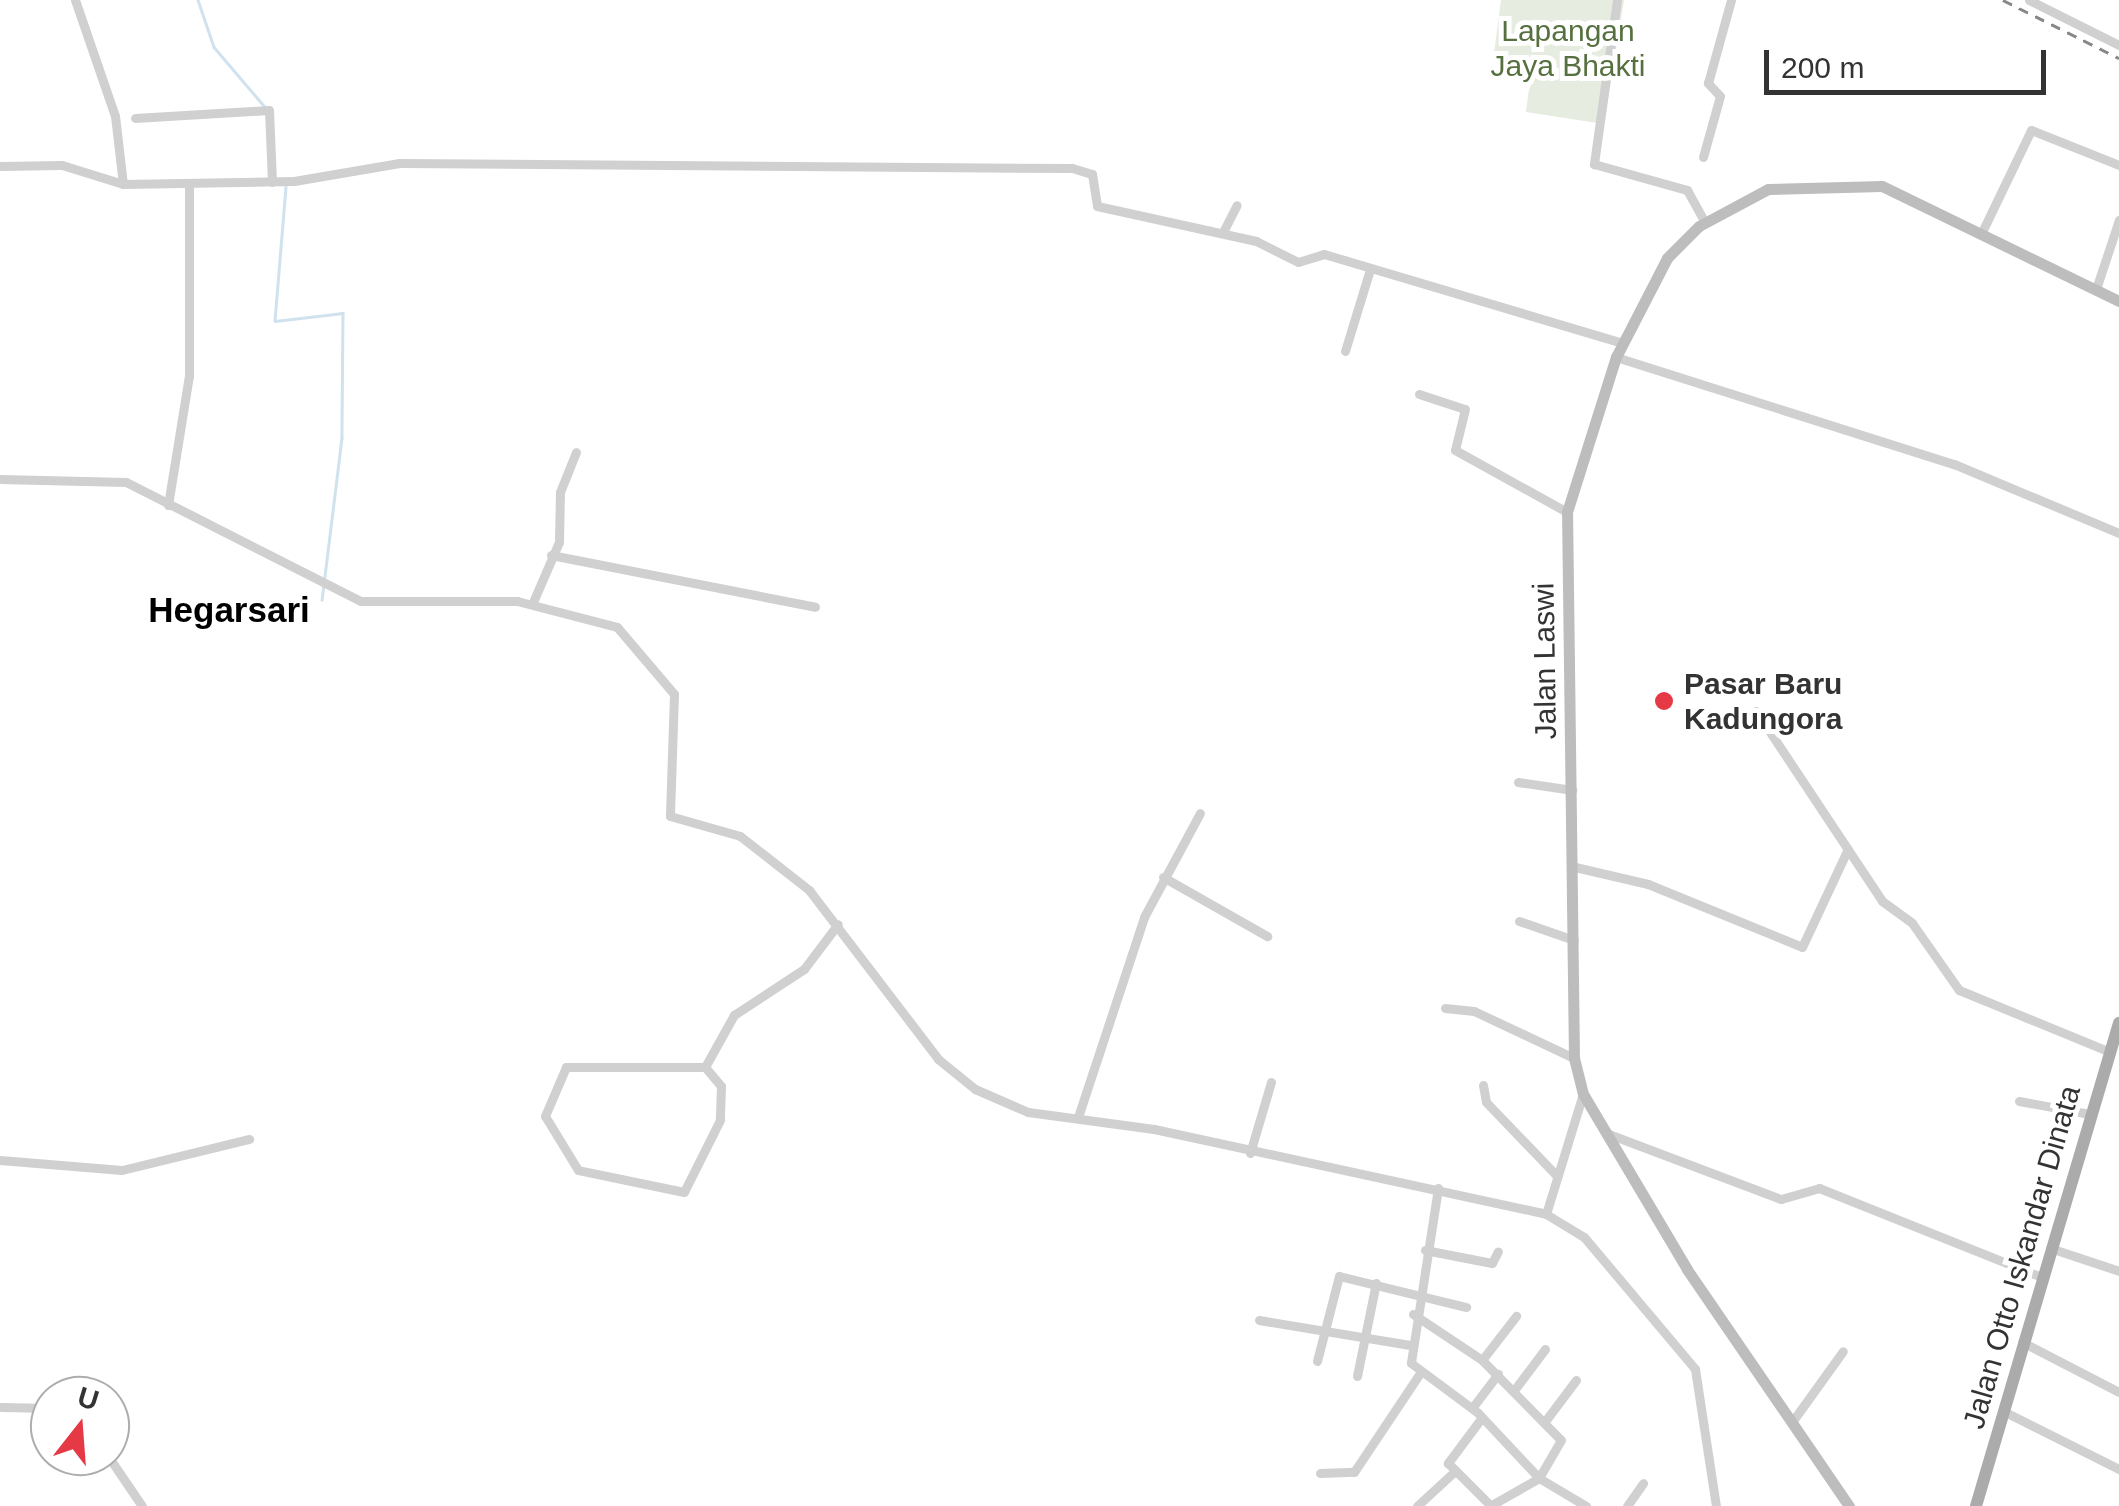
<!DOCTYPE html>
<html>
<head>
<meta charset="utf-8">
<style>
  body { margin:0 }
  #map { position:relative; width:2119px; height:1506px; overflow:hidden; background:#fff; font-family:Arial,sans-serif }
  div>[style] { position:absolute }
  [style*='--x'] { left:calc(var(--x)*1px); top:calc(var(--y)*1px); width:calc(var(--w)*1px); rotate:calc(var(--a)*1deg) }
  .green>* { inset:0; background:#e6ecdf }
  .stream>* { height:2.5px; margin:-1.25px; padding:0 1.25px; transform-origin:1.25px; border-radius:1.25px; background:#cfe2ee }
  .street>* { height:9px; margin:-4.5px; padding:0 4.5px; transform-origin:4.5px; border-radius:4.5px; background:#d0d0d0 }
  .secondary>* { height:11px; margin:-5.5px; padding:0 5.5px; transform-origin:5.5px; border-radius:5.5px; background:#bdbdbd }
  .primary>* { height:12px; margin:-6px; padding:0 6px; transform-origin:6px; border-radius:6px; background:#ababab }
  .rail>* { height:2.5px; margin-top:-1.25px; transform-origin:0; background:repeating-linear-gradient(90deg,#888 0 10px,transparent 0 18px) }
  .dots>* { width:28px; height:28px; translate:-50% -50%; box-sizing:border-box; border:5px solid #fff; border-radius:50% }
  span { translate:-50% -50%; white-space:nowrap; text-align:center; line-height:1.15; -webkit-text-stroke:10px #fff; paint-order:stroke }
  .park-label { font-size:30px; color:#56703f }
  .street-label { font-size:30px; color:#333 }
  .poi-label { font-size:30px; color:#333; font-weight:700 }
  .left { translate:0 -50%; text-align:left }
  .quarter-label { font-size:35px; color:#000; font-weight:700 }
  .north { position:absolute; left:30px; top:1376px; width:100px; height:100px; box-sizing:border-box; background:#fff; border:2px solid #adadad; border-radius:50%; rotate:17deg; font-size:28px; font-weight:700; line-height:40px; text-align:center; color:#333 }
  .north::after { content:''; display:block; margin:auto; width:35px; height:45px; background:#e63946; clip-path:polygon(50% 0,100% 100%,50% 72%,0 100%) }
  .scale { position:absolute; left:1764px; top:50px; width:282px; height:45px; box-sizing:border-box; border:5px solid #333; border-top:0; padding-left:12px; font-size:30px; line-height:35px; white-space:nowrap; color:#333; -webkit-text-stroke:8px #fff; paint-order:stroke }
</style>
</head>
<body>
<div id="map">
  <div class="green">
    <i style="clip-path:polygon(1501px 0,1624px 0,1604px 124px,1526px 112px,1530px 80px,1493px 61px)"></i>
  </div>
  <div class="stream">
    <i style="--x:198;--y:0;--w:50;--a:71.2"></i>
    <i style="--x:214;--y:47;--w:79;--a:49.6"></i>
    <i style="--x:286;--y:187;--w:134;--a:94.7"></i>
    <i style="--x:275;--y:321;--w:68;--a:-6.7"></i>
    <i style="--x:343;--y:313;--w:125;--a:90.5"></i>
    <i style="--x:342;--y:438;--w:163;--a:97"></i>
  </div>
  <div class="street">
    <i style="--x:1617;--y:0;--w:166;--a:98"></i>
    <i style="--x:1594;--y:164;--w:97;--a:15.6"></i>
    <i style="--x:1687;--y:190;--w:37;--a:61"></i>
    <i style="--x:2029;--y:0;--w:101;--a:26.6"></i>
    <i style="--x:135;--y:118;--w:134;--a:-3.4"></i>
    <i style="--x:269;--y:110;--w:72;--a:87.6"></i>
    <i style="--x:1703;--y:157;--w:63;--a:-74.4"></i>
    <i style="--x:1720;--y:96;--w:18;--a:-133"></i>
    <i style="--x:1708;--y:83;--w:86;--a:-74.5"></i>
    <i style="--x:0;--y:166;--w:62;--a:-0.9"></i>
    <i style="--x:62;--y:165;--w:64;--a:17.3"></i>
    <i style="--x:123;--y:184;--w:68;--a:-96.7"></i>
    <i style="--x:115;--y:116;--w:123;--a:-109"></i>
    <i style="--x:123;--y:184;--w:171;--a:-1"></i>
    <i style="--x:294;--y:181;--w:107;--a:-9.7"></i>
    <i style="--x:399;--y:163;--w:673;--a:0.43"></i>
    <i style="--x:1072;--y:168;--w:21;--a:17"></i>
    <i style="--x:1092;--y:174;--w:32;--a:81"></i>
    <i style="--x:1097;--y:206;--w:163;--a:12.4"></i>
    <i style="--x:1256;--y:241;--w:47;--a:26.6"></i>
    <i style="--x:1298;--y:262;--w:27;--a:-17"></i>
    <i style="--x:1324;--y:254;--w:312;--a:16.6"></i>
    <i style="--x:1223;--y:232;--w:30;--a:-63"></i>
    <i style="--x:1982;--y:232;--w:113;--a:-64.3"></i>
    <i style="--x:2031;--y:130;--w:95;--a:21.7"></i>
    <i style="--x:2096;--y:289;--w:73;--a:-71.6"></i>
    <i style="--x:1345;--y:351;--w:86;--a:-73"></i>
    <i style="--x:1616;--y:357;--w:355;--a:17.6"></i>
    <i style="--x:1954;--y:464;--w:179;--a:22.7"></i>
    <i style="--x:1419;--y:394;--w:48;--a:18.1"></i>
    <i style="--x:1465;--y:409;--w:42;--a:103.7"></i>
    <i style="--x:1455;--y:450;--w:128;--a:29"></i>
    <i style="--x:0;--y:479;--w:126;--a:1.4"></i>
    <i style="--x:126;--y:482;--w:263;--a:26.9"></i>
    <i style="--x:361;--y:601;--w:156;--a:0"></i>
    <i style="--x:517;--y:601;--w:103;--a:14.6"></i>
    <i style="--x:617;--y:627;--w:88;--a:49.6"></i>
    <i style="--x:674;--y:694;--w:122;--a:91.9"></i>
    <i style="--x:670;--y:816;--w:73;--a:15.9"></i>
    <i style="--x:740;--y:836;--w:88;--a:38"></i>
    <i style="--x:809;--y:890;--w:213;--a:52.6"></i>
    <i style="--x:938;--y:1059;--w:48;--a:39"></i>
    <i style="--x:975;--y:1089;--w:58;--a:23.5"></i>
    <i style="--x:1028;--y:1112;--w:127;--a:7.7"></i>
    <i style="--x:1154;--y:1129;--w:401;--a:12.2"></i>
    <i style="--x:1546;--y:1214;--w:44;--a:31.2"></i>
    <i style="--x:1584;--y:1237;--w:172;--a:49.9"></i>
    <i style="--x:1695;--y:1369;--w:139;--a:81.3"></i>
    <i style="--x:168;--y:505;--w:131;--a:-80.8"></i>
    <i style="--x:189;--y:376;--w:190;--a:-90"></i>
    <i style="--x:551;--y:555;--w:269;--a:11.1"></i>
    <i style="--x:533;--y:602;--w:65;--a:-66.6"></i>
    <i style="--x:559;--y:542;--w:50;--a:-88.9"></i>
    <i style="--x:560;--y:492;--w:43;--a:-68.2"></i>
    <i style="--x:1756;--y:711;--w:228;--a:56.4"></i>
    <i style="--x:1882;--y:901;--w:37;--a:36"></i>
    <i style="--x:1912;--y:923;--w:82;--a:55"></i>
    <i style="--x:1959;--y:990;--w:163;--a:22.3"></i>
    <i style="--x:1518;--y:782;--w:55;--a:8.4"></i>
    <i style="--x:1575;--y:867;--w:75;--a:13.1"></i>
    <i style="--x:1648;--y:884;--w:166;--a:22.2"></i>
    <i style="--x:1802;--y:947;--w:108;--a:-64.9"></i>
    <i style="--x:1163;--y:877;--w:120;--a:29.6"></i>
    <i style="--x:1519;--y:921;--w:58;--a:19.1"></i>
    <i style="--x:1445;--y:1008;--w:29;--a:6"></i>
    <i style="--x:1474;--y:1011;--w:110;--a:25.2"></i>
    <i style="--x:705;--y:1067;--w:25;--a:50"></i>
    <i style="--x:721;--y:1086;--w:34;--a:92"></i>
    <i style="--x:720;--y:1120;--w:80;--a:116.6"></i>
    <i style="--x:684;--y:1192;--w:108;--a:-168.3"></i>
    <i style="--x:578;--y:1170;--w:63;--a:-121.4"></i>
    <i style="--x:545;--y:1116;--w:53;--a:-66.8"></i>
    <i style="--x:566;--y:1067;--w:139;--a:0"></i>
    <i style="--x:705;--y:1067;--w:60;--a:-60.9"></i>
    <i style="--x:734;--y:1015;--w:84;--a:-33.3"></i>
    <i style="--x:804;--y:969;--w:56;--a:-52.9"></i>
    <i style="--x:1483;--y:1085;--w:17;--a:80"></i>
    <i style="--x:1486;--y:1102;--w:101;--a:46.2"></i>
    <i style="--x:2019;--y:1101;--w:72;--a:10.4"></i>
    <i style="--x:1078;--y:1117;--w:211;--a:-71.7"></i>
    <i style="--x:1144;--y:917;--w:118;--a:-61.7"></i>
    <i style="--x:1606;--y:1133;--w:187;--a:20.7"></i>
    <i style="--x:1781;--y:1199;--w:40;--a:-16"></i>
    <i style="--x:1819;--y:1188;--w:239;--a:21.8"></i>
    <i style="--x:1250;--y:1153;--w:74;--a:-73.5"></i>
    <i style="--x:0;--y:1160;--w:122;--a:4.7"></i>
    <i style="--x:122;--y:1170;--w:131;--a:-13.7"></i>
    <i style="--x:1438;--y:1188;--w:177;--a:98.8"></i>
    <i style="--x:1411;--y:1363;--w:84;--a:36.7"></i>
    <i style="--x:1478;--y:1413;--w:89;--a:46.8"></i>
    <i style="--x:1539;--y:1478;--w:55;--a:30.8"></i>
    <i style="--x:1546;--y:1214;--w:126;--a:-72.9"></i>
    <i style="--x:2050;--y:1248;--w:73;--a:18.4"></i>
    <i style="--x:1425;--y:1250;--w:68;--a:11"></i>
    <i style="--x:1492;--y:1263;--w:13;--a:-63"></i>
    <i style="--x:1413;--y:1314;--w:83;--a:33.7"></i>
    <i style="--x:1482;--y:1360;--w:112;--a:45.4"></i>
    <i style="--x:1561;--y:1440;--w:44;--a:120.1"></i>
    <i style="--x:1539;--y:1478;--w:56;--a:150.3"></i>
    <i style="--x:1259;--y:1320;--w:153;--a:9.4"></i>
    <i style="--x:2022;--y:1342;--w:109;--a:27.3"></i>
    <i style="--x:1482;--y:1360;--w:56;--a:-52.3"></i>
    <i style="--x:1317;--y:1361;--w:88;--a:-75.5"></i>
    <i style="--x:1339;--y:1276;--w:131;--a:13.7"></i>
    <i style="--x:1357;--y:1376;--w:95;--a:-78.5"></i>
    <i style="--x:1515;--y:1389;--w:50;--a:-53.1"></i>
    <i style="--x:0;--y:1407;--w:50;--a:1.1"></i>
    <i style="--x:1472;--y:1408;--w:43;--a:-52.6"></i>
    <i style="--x:2003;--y:1411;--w:130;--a:26.6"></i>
    <i style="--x:1480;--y:1420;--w:54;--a:126.7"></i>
    <i style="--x:1448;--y:1463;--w:61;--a:45"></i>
    <i style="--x:1546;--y:1420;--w:50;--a:-53.1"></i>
    <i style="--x:1792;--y:1422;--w:87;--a:-54.3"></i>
    <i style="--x:108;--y:1456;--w:60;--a:55.8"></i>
    <i style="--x:1320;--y:1473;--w:34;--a:-2"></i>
    <i style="--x:1354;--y:1472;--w:119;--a:-56.3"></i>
    <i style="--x:1417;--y:1506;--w:52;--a:-42.6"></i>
    <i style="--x:1627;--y:1506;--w:28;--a:-55"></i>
  </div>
  <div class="secondary">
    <i style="--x:1849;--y:1506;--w:287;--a:-124.4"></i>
    <i style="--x:1687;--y:1269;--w:204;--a:-120.7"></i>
    <i style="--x:1583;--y:1094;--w:37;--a:-104"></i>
    <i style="--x:1574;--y:1058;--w:546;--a:-90.73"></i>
    <i style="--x:1567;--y:512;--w:163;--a:-72.5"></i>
    <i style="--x:1616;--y:357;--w:111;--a:-62.7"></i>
    <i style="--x:1667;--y:258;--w:45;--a:-45"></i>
    <i style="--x:1699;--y:226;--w:78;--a:-28.2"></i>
    <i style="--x:1768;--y:189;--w:114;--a:-1.5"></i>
    <i style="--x:1882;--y:186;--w:263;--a:25.9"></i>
  </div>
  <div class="primary">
    <i style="--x:1976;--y:1506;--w:504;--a:-73.51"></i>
  </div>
  <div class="rail">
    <i style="--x:2003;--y:0;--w:130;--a:26.6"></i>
  </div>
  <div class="dots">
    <i style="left:1664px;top:701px;background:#e63946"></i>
  </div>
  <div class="park-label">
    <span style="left:1568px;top:48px">Lapangan<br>Jaya Bhakti</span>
  </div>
  <div class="street-label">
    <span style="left:1545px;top:661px;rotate:-91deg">Jalan Laswi</span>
    <span style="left:2022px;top:1257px;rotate:-74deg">Jalan Otto Iskandar Dinata</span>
  </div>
  <div class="poi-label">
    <span class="left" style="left:1684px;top:701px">Pasar Baru<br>Kadungora</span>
  </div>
  <div class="quarter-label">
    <span style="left:229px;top:610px">Hegarsari</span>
  </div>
  <div class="north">U</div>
  <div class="scale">200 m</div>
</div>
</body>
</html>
